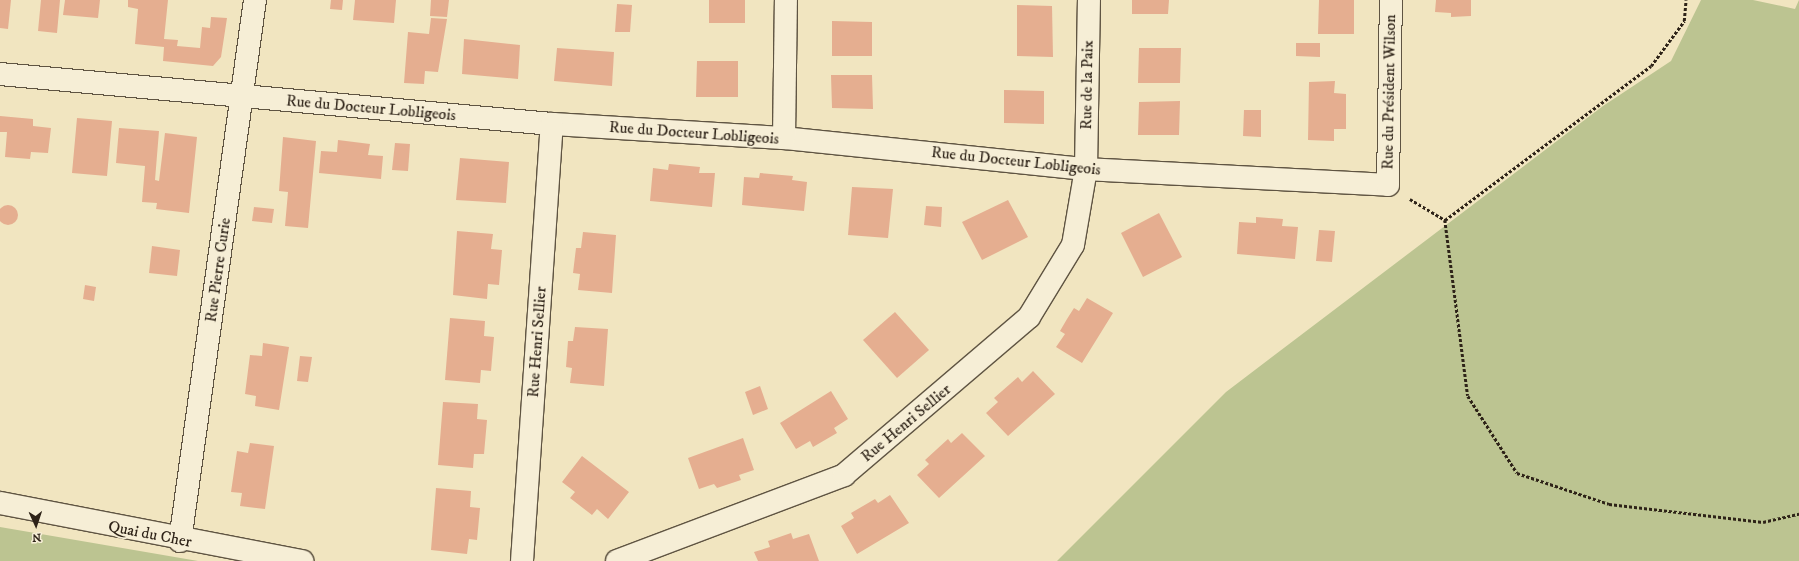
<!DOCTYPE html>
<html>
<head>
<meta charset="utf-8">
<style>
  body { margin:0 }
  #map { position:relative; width:1799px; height:561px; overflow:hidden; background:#f1e5c0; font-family:"IM FELL DW Pica",serif }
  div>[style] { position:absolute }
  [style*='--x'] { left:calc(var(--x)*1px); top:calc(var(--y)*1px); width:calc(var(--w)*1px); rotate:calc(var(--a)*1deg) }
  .green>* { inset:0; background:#bcc491 }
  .building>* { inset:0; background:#e5ae90 }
  .round { border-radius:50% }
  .path>* { height:2.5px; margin-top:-1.25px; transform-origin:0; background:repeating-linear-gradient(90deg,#2e2318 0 3px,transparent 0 5px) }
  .roads { filter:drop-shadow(1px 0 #5f5442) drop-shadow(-1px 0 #5f5442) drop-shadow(0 1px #5f5442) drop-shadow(0 -1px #5f5442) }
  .street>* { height:22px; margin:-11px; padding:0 11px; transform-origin:11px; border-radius:11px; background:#f6eed6 }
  span { translate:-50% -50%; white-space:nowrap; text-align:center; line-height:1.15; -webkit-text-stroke:3.5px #f6eed6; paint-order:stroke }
  .street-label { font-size:16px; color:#2e2318 }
  .north { position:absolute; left:16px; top:505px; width:40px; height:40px; -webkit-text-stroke:3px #f6eed6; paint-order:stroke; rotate:177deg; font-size:11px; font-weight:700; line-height:16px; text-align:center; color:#2e2318 }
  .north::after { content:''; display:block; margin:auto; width:14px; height:18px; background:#2e2318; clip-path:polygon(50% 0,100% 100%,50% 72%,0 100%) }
</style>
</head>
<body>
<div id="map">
  <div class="green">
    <i style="clip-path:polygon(1701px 0,1753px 0,1795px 9px,1799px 0,1799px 561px,1057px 561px,1226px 392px,1603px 106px,1671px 61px)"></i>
    <i style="clip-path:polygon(0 527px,198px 561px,0 561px)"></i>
  </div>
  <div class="building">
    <i style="clip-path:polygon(0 0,11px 0,8px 29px,0 28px)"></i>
    <i style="clip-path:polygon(41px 0,60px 0,57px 33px,38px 31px)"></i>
    <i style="clip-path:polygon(65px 0,100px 0,98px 18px,63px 15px)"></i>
    <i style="clip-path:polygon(128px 0,168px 0,164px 39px,178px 40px,177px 46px,200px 48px,202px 27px,210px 28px,211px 17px,227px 18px,221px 57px,213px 66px,163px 61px,164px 47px,135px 44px,138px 9px,128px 7px)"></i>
    <i style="clip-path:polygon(331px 0,343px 0,342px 10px,330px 9px)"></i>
    <i style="clip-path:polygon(355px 0,396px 0,394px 23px,353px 20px)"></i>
    <i style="clip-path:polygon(431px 0,449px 0,447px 17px,430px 16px)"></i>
    <i style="clip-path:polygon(709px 0,745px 0,745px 23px,709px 23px)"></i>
    <i style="clip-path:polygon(1132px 0,1169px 0,1168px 14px,1132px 14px)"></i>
    <i style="clip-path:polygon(1319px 0,1354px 0,1354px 34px,1318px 34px)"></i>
    <i style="clip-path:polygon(1436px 0,1471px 0,1471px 16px,1451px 17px,1451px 13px,1435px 12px)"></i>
    <i style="clip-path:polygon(617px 4px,632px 5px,630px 32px,615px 32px)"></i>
    <i style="clip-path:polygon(1017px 5px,1052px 6px,1053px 57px,1017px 56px)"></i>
    <i style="clip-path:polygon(431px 18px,447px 19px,438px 72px,425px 71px,424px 84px,404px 83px,408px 32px,429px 34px)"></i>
    <i style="clip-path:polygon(832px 21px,872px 22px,872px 56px,832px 56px)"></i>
    <i style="clip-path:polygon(464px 39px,520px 45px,518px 79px,462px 74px)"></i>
    <i style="clip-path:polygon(1296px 43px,1320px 43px,1320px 57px,1296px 56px)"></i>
    <i style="clip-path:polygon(557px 48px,614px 52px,612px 86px,554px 81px)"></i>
    <i style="clip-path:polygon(1139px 48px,1181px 48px,1180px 83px,1138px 83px)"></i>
    <i style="clip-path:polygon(697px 61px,738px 61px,738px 97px,696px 97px)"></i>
    <i style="clip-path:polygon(831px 75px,872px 75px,873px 109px,832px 108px)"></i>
    <i style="clip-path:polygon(1335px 81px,1334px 93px,1346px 94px,1346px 129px,1334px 129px,1334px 141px,1308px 140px,1309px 82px)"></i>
    <i style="clip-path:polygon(1004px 90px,1044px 91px,1044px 124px,1004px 123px)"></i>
    <i style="clip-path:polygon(1180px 101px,1179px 135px,1138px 135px,1139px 102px)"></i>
    <i style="clip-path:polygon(1244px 110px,1261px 110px,1261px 137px,1243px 136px)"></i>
    <i style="clip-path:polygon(0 116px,33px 119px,33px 126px,51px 128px,48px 153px,31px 152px,30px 159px,5px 157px,7px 132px,0 132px)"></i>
    <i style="clip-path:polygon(77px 118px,112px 121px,107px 176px,72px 173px)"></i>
    <i style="clip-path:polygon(119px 128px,159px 131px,155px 180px,159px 181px,165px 133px,197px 137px,189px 213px,156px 209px,157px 203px,142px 202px,145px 166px,116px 163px)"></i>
    <i style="clip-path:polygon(283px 137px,316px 141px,308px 228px,285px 226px,288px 192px,279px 191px)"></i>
    <i style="clip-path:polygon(338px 140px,370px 144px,368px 155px,383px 156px,381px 179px,319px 173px,321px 151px,337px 152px)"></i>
    <i style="clip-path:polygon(395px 143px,410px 144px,408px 171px,392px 170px)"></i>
    <i style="clip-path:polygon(460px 158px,509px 162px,506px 203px,456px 200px)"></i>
    <i style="clip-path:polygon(669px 164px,700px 167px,699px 173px,715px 173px,712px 207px,650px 201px,653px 168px,668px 170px)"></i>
    <i style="clip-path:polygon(760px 173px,793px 176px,792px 180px,807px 182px,804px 211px,742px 205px,744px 177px,759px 178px)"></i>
    <i style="clip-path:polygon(852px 187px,893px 189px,888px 238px,848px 235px)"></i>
    <i style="clip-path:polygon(1008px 200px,1028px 237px,982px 260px,962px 222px)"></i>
    <i class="round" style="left:-2px;top:205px;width:20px;height:20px"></i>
    <i style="clip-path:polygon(926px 206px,942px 207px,941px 227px,924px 225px)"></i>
    <i style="clip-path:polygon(254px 207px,274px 209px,272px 223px,252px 221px)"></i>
    <i style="clip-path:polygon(1159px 213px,1182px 257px,1143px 277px,1121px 233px)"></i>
    <i style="clip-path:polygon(1256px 217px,1283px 219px,1282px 226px,1298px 227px,1295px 259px,1237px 254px,1239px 222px,1256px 223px)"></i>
    <i style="clip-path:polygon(1319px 230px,1335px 231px,1332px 262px,1316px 261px)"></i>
    <i style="clip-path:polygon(457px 231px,493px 234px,491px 249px,502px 250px,499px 285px,488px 284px,487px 299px,453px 295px)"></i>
    <i style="clip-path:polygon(583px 232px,616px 235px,612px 293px,578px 290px,580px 274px,573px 273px,576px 248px,581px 248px)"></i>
    <i style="clip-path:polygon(152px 246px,180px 250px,177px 276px,149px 273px)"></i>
    <i style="clip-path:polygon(85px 285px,96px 287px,94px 301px,83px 299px)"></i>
    <i style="clip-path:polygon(1087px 298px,1113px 313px,1082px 363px,1056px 347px,1065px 334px,1060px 331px,1067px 319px,1074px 308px,1079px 311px)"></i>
    <i style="clip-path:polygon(895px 312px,929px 350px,897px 378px,863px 340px)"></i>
    <i style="clip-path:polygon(450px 318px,485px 321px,484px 336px,494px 337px,491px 371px,481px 370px,480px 383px,445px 380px)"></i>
    <i style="clip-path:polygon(575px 327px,608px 329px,604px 386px,570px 383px,572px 368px,566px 367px,568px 341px,573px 341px)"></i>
    <i style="clip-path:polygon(263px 343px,289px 347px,279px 410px,255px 406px,256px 396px,245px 394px,250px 355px,262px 356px)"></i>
    <i style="clip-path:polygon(300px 356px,312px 357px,308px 382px,297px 381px)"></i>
    <i style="clip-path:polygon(1033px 371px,1055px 394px,1008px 436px,986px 413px,998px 402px,994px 398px,1018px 377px,1022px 382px)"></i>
    <i style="clip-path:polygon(760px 386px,768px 409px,753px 415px,745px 392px)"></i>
    <i style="clip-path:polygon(831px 391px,848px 419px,834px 428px,837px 433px,813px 447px,810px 441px,796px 449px,780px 423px)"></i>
    <i style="clip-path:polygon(443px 402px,478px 404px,477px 419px,487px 420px,484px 454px,474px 454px,473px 468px,438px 465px)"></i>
    <i style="clip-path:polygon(962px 433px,985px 456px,939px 498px,917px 475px,929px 464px,925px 460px,948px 439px,951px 443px)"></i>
    <i style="clip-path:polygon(743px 438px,754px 470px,739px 475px,741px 480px,717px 488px,714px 484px,699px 489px,688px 458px)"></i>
    <i style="clip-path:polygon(250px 443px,274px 446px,265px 509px,240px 506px,242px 493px,231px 492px,237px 451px,248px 453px)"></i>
    <i style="clip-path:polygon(582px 456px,629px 492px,608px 519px,597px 509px,592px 515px,570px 498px,575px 492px,562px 482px)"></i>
    <i style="clip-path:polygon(436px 488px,471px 491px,470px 507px,480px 508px,477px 540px,469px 539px,467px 554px,431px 550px)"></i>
    <i style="clip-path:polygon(890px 495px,909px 523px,857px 554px,841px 526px,854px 518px,851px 513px,875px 499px,878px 503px)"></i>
    <i style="clip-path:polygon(791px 533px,793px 539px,809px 534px,819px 561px,758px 561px,754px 552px,770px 547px,768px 541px)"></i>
  </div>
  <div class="path">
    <i style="--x:1410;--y:199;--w:41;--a:31"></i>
    <i style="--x:1445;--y:220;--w:177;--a:82.6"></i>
    <i style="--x:1468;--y:396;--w:91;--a:57.5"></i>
    <i style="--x:1517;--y:473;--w:97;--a:18.6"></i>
    <i style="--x:1609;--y:504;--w:155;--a:6.7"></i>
    <i style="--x:1763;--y:522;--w:37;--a:-13"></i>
    <i style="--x:1445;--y:220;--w:257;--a:-36.8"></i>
    <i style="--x:1651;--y:66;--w:56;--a:-53.7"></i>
    <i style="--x:1684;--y:21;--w:21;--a:-85"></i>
  </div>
  <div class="roads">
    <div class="street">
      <i style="--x:0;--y:74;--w:554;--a:5.18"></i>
      <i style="--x:552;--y:124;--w:232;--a:3.5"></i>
      <i style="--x:784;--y:138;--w:304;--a:5.9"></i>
      <i style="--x:1086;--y:169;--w:302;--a:3"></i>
      <i style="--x:1388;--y:185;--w:185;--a:-89.1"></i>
      <i style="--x:784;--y:138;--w:138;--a:-89.2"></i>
      <i style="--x:0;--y:503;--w:308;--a:10.9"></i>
      <i style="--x:180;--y:541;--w:546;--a:-82.11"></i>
      <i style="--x:522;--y:561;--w:438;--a:-86.1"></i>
      <i style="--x:617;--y:561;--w:243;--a:-20.7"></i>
      <i style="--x:844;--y:475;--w:243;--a:-40.5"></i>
      <i style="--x:1029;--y:317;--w:84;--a:-58.6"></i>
      <i style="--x:1073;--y:245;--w:77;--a:-80.3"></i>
      <i style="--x:1086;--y:169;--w:169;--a:-89"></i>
    </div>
  </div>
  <div class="street-label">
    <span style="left:1087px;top:85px;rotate:-89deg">Rue de la Paix</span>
    <span style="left:1389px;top:92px;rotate:-89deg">Rue du Président Wilson</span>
    <span style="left:371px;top:108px;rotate:5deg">Rue du Docteur Lobligeois</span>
    <span style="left:694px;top:133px;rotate:4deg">Rue du Docteur Lobligeois</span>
    <span style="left:1016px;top:161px;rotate:6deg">Rue du Docteur Lobligeois</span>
    <span style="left:218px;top:270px;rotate:-82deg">Rue Pierre Curie</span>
    <span style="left:537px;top:342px;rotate:-86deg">Rue Henri Sellier</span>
    <span style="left:906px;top:423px;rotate:-40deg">Rue Henri Sellier</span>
    <span style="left:150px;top:534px;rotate:11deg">Quai du Cher</span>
  </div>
  <div class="north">N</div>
</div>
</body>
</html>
